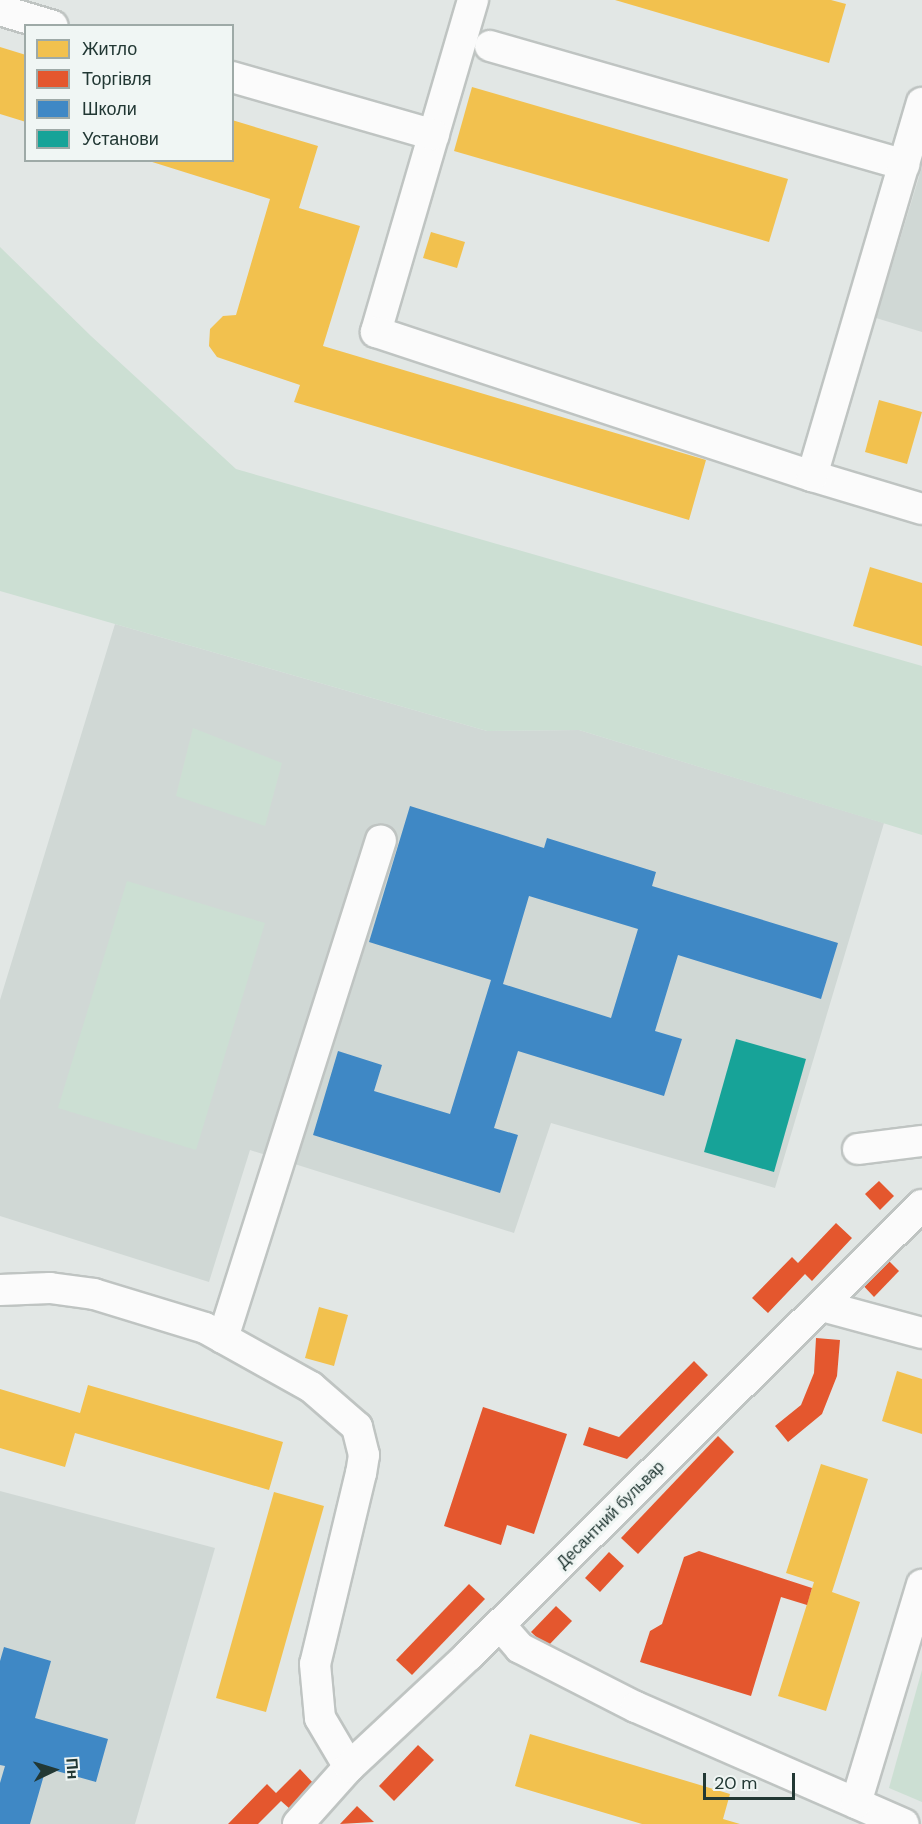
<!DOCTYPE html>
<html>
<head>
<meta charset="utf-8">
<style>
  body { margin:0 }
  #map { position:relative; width:922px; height:1824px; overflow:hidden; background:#e2e7e5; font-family:"DM Sans",sans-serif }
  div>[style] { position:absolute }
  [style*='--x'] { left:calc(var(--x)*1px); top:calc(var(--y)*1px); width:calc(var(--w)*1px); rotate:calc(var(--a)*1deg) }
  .built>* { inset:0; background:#d0d8d5 }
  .green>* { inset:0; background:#ccdfd3 }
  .homes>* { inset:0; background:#f2c14e }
  .shops>* { inset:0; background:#e4572e }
  .schools>* { inset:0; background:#3f88c5 }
  .public>* { inset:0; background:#17a398 }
  .roads { filter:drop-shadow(2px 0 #bfc4c2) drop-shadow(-2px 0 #bfc4c2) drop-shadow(0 2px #bfc4c2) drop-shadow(0 -2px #bfc4c2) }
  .minor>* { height:30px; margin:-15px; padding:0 15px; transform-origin:15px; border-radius:15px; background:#fbfbfb }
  span { translate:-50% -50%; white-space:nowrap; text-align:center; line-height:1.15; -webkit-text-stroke:6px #f0f6f4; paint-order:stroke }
  .street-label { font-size:16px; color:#223834 }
  .legend { position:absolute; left:24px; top:24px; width:210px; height:138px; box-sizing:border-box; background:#f0f6f4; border:2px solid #9eaaa7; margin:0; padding:8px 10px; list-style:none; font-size:18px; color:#223834 }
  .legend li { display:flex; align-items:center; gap:12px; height:30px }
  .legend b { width:30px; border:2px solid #9eaaa7 }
  .north { position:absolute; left:24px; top:1740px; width:60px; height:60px; -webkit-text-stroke:4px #f0f6f4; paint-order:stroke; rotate:86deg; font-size:16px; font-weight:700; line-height:24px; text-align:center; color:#223834 }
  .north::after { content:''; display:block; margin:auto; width:21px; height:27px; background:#223834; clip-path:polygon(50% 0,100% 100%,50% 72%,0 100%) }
  .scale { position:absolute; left:703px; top:1773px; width:92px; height:27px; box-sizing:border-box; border:3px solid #223834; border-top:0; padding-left:8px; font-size:18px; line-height:21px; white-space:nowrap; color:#223834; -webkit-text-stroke:4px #f0f6f4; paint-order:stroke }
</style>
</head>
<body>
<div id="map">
  <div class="built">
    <i style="clip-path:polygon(922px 167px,922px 332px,876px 318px)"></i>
    <i style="clip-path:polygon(115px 624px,487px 731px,579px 730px,884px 823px,775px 1188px,551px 1123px,514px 1233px,250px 1150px,209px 1282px,0 1216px,0 1000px)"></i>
    <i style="clip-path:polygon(0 1491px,215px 1548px,135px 1824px,0 1824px)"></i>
  </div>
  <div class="green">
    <i style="clip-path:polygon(0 247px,91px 336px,236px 469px,922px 666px,922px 835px,579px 730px,487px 731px,0 591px)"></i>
    <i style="clip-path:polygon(193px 728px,282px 763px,265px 826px,176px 796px)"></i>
    <i style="clip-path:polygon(127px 881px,265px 923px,196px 1150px,58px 1108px)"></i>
    <i style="clip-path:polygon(922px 1670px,922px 1802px,889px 1788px)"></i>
  </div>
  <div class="homes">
    <i style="clip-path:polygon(615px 0,831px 0,846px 4px,829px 63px)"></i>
    <i style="clip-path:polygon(0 47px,26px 55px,26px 122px,0 114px)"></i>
    <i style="clip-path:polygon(472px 87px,788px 179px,769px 242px,454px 151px)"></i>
    <i style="clip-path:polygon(232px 120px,318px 146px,299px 208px,360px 226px,323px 346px,706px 460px,689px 520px,294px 402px,300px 385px,217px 357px,209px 346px,210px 329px,223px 316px,236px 315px,270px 199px,149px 161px,232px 160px)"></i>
    <i style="clip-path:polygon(431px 232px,465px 242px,457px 268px,423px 258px)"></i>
    <i style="clip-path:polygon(879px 400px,922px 412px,907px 464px,865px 452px)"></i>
    <i style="clip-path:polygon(870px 567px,922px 583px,922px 646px,853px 626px)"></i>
    <i style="clip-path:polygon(319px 1307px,348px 1315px,334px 1366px,305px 1358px)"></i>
    <i style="clip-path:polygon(897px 1371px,922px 1379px,922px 1434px,882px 1421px)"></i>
    <i style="clip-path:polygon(88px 1385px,283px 1442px,269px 1490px,75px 1433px,65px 1467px,0 1448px,0 1389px,80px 1413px)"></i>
    <i style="clip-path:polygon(821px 1464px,868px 1479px,832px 1592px,860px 1602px,826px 1711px,778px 1696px,814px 1582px,786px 1573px)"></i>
    <i style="clip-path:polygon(274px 1492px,324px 1506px,266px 1712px,216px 1698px)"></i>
    <i style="clip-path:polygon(530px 1734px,730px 1794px,723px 1819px,740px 1824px,642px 1824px,515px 1786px)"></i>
  </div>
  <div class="shops">
    <i style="clip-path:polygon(879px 1181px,894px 1196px,880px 1210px,865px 1194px)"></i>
    <i style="clip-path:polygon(836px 1223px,852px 1238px,812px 1281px,805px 1274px,768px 1313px,752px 1298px,792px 1257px,798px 1263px)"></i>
    <i style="clip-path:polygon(884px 1256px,899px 1271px,874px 1297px,859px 1281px)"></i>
    <i style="clip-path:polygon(816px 1338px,840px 1340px,837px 1376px,822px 1414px,788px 1442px,775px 1426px,801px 1405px,814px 1373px)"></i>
    <i style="clip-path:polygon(694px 1361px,708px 1375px,627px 1459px,583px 1445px,589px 1427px,619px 1437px)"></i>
    <i style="clip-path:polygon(483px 1407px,567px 1434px,534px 1534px,507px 1525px,501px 1545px,444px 1526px)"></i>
    <i style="clip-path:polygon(718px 1436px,734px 1452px,638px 1554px,621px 1538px)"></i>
    <i style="clip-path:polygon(699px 1551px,812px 1588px,807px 1605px,781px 1597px,751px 1696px,640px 1662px,650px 1631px,662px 1624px,684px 1557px)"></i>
    <i style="clip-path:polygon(609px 1552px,624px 1566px,600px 1592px,585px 1578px)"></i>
    <i style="clip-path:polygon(469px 1584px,485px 1599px,412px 1675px,396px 1660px)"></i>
    <i style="clip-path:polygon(556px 1606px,572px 1621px,547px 1647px,531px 1632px)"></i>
    <i style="clip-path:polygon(418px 1745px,434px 1760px,394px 1801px,379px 1786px)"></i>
    <i style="clip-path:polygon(300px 1769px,314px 1784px,290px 1809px,281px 1801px,258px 1824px,228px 1824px,267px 1784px,276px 1793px)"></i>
    <i style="clip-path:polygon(357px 1806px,374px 1822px,340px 1824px)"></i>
  </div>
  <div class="schools">
    <i style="clip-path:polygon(evenodd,410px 806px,544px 848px,547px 838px,656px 872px,652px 886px,838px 943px,821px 999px,678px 955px,655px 1031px,682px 1039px,664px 1096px,518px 1051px,494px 1128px,518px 1135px,500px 1193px,313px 1135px,338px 1051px,382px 1065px,374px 1091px,450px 1114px,491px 980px,369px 942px,410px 806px,529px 896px,638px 929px,611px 1018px,503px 984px,529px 896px)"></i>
    <i style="clip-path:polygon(4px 1647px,51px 1661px,35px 1718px,108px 1739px,96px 1782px,46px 1768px,30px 1824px,0 1824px,0 1783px,5px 1766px,0 1765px,0 1661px)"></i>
  </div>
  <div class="public">
    <i style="clip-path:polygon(736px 1039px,806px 1059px,774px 1172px,704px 1152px)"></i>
  </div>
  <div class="roads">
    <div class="minor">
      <i style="--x:473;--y:0;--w:346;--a:106.3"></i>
      <i style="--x:376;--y:332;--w:459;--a:18.3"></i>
      <i style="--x:812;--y:476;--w:115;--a:16.7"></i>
      <i style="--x:0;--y:10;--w:55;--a:16.8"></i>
      <i style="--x:490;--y:46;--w:431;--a:16"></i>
      <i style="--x:232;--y:77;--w:210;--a:16"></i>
      <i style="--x:812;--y:476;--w:389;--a:-73.6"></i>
      <i style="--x:858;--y:1149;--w:64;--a:-7.1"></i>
      <i style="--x:0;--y:1290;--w:50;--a:-2.3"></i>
      <i style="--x:50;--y:1288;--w:44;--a:7.8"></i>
      <i style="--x:94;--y:1294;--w:116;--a:17"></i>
      <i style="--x:205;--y:1328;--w:121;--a:29.1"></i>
      <i style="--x:311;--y:1387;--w:61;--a:41"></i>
      <i style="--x:357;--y:1427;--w:29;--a:76"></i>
      <i style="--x:364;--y:1455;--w:18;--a:99"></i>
      <i style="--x:361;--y:1473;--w:196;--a:103.5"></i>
      <i style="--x:315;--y:1664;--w:54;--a:84.7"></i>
      <i style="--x:320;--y:1718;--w:57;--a:59.4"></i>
      <i style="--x:822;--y:1306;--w:104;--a:15.1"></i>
      <i style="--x:223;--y:1338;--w:522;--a:-72.4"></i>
      <i style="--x:500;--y:1625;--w:30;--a:49"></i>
      <i style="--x:520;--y:1648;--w:130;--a:27"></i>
      <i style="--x:636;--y:1707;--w:292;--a:23.6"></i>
      <i style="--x:856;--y:1803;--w:228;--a:-73.2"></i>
      <i style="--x:298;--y:1824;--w:76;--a:-48.2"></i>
      <i style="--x:349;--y:1767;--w:163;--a:-43"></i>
      <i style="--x:468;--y:1656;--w:640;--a:-44.81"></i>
    </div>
  </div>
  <div class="street-label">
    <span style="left:611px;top:1515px;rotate:-45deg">Десантний бульвар</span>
  </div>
  <ul class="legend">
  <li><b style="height:16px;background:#f2c14e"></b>Житло</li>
  <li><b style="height:16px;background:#e4572e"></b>Торгівля</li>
  <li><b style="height:16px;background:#3f88c5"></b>Школи</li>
  <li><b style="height:16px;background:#17a398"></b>Установи</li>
  </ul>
  <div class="north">Пн</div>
  <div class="scale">20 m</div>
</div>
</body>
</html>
